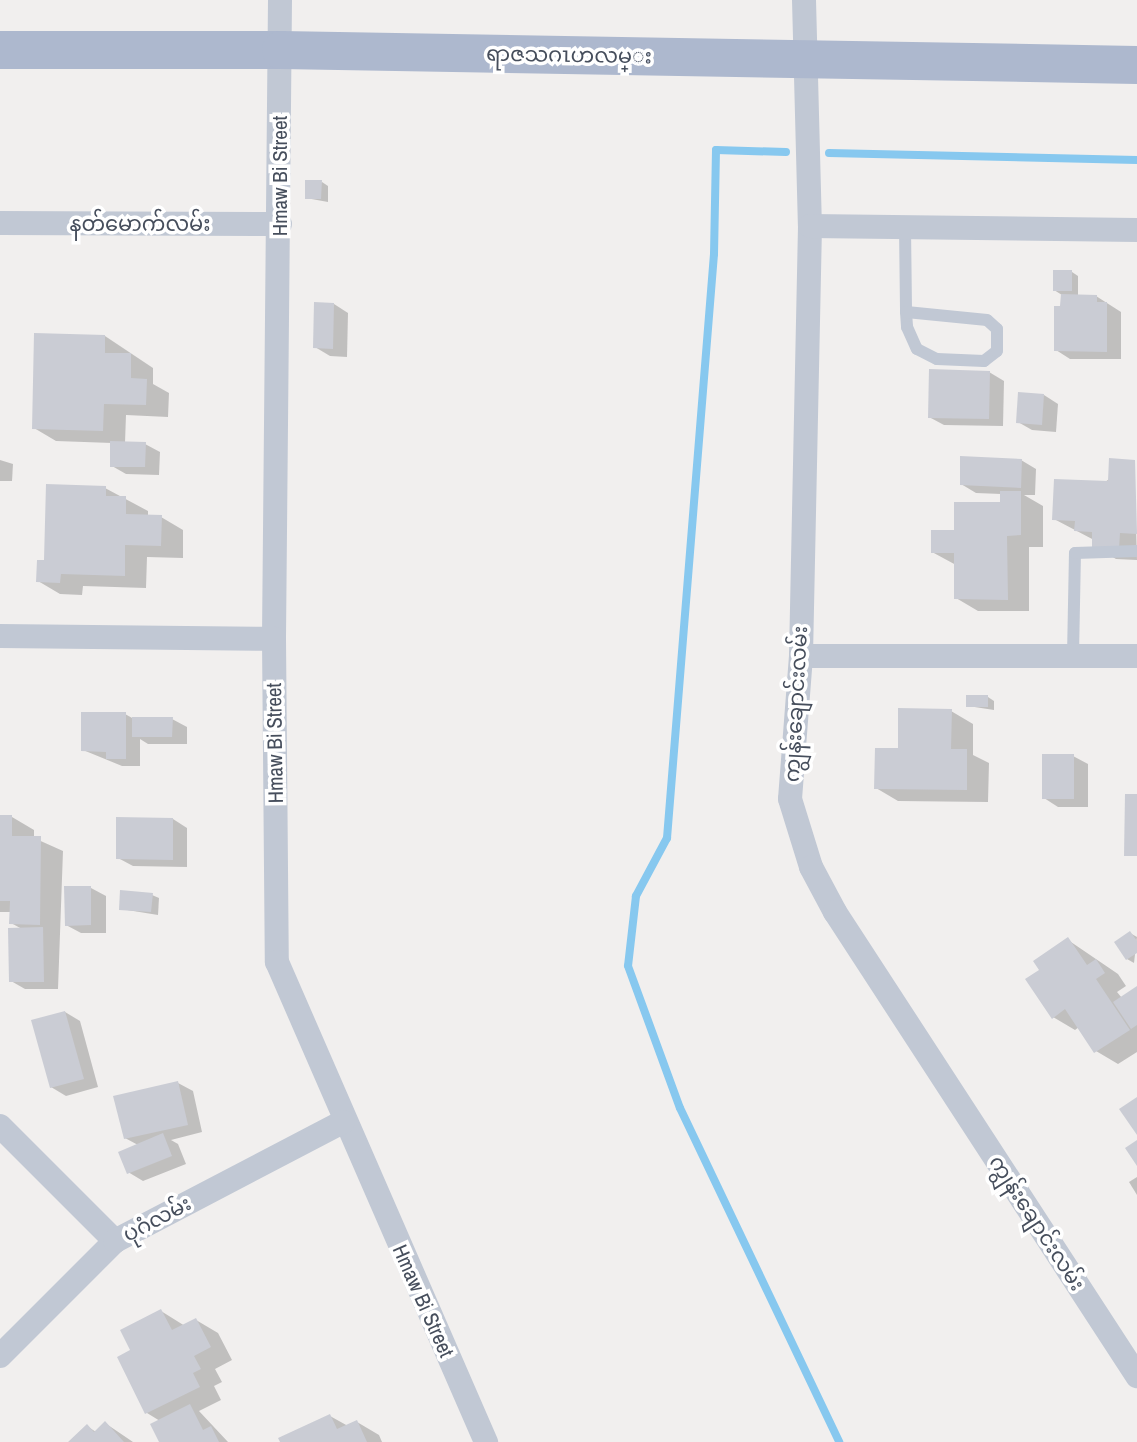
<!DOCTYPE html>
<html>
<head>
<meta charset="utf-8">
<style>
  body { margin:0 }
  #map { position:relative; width:1137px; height:1442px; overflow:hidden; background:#f1efee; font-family:"Archivo Narrow","Noto Sans Myanmar",sans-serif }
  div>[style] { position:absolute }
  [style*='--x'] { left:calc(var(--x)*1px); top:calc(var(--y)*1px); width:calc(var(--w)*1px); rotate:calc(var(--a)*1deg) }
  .shadow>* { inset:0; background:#0003 }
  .stream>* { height:8px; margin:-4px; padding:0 4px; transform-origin:4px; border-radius:4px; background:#87c8ef }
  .building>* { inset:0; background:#caccd4 }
  .lane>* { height:12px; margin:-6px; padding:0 6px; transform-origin:6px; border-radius:6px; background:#c1c8d4 }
  .street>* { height:24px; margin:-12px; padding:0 12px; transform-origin:12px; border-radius:12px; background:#c1c8d4 }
  .primary>* { height:38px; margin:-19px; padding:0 19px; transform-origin:19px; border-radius:19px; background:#adb8ce }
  span { translate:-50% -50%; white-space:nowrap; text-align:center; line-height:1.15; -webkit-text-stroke:7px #fff; paint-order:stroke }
  .street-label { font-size:21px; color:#464e5c }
</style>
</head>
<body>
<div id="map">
  <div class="shadow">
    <i style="clip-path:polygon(322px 182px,328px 186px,328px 202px,306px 198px)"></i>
    <i style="clip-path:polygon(1072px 272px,1078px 276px,1078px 296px,1096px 296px,1121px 312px,1121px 359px,1070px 359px,1056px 350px,1062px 295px,1054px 290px)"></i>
    <i style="clip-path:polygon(334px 304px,348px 313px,347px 357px,330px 356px,315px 347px)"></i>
    <i style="clip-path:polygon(105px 336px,153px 368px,153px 384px,169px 393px,168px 417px,126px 415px,125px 443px,145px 444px,160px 452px,159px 475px,126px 474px,112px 466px,112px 443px,56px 441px,34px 428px)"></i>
    <i style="clip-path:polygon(989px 372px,1004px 381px,1003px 426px,944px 425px,929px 417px)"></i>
    <i style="clip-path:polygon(1044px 395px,1058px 404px,1056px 432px,1032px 430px,1018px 422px)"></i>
    <i style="clip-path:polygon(0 460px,13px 464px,12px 481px,0 481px)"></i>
    <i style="clip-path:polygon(1021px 460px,1036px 469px,1035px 495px,1024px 495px,1043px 506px,1043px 547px,1029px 547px,1029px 611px,978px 611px,956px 598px,956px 565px,932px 552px,1002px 504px,1001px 494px,976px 493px,961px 484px)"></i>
    <i style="clip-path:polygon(1134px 461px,1137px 560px,1116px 559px,1094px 546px,1094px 540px,1054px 519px)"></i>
    <i style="clip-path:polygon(105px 488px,148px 511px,148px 517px,161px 517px,183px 530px,183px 558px,147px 557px,146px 588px,83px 586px,82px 595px,60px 594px,38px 581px,46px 562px)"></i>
    <i style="clip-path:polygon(988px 697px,994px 701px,994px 710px,968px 706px)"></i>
    <i style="clip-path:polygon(951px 711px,973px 724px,973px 755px,989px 763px,988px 802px,898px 801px,876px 788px,899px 750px)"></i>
    <i style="clip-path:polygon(125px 714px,134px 719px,172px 719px,187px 727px,187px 744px,148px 744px,140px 739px,140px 766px,122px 766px,83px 750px)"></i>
    <i style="clip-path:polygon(1073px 756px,1088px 764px,1088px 807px,1058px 807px,1044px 798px)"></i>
    <i style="clip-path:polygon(0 817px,12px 817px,34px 830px,34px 838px,63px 851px,58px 989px,25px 989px,11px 981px,22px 929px,11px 923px,11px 912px,0 912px)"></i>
    <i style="clip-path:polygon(173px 819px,187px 828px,187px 867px,133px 866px,118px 858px)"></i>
    <i style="clip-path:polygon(91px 888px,106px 896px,106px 933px,81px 933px,66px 925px)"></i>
    <i style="clip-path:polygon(152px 895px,159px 898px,158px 915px,121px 909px)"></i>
    <i style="clip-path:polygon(1130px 933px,1137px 937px,1134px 963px,1127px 959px)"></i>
    <i style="clip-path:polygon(1068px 940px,1118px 974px,1126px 986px,1117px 992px,1122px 998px,1137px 988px,1137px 1052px,1118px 1064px,1096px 1051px,1079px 1027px,1075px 1030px,1053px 1017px,1041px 970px)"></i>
    <i style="clip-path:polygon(65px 1012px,80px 1021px,98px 1087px,66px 1096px,51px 1087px)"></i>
    <i style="clip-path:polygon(178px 1083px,193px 1091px,202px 1132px,171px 1140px,178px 1144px,186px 1164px,143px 1181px,128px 1172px,138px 1145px,125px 1138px)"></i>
    <i style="clip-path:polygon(1137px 1177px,1137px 1195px,1129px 1182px)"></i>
    <i style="clip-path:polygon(161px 1311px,185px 1326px,196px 1320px,218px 1333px,232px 1360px,215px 1369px,222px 1382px,214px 1386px,221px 1400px,199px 1411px,228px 1442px,161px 1442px,160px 1421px,147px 1413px,132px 1351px)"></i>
    <i style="clip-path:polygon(330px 1416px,348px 1426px,357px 1422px,379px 1435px,382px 1442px,282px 1442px)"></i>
    <i style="clip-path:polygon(105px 1423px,133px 1442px,70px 1442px,87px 1426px,96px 1432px)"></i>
  </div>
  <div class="stream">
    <i style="--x:786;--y:152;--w:70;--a:-178.4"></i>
    <i style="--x:716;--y:150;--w:104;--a:91.1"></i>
    <i style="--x:714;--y:254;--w:586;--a:94.6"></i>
    <i style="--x:667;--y:838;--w:66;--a:118.1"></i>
    <i style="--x:636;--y:896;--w:70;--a:96.5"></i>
    <i style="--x:628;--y:966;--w:151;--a:69.9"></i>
    <i style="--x:680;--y:1108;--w:370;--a:64.5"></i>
    <i style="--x:829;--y:153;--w:308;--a:1.3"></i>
  </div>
  <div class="building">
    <i style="clip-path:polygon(305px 180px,322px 180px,321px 199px,305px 199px)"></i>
    <i style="clip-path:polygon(1053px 270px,1072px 270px,1072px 291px,1053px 291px)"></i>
    <i style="clip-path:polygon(1061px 294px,1097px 295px,1097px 302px,1107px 302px,1107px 352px,1054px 351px,1054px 306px,1060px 306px)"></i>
    <i style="clip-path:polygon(314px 302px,334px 303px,333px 349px,313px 348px)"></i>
    <i style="clip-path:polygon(34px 333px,105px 335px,105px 353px,131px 353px,131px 378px,147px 379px,146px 405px,104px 404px,103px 431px,32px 429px)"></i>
    <i style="clip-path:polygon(929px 369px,990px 371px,989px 419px,928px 418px)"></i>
    <i style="clip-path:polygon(1018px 392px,1044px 394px,1042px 425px,1016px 423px)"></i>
    <i style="clip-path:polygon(110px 441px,146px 442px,145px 467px,110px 467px)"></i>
    <i style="clip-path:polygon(960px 456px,1022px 459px,1021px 488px,960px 485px)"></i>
    <i style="clip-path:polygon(1109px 458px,1135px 460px,1137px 534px,1120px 533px,1119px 549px,1092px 547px,1092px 532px,1074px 531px,1075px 521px,1052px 520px,1054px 479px,1108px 481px)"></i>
    <i style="clip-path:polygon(46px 484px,106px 486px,106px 496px,126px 496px,126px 514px,162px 515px,161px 546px,125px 545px,125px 576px,61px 574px,60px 583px,36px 582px,37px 560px,44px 560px)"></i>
    <i style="clip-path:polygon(1000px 491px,1021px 491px,1021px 535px,1007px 536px,1008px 600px,954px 599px,954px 553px,931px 553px,931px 530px,954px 530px,954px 502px,1000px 502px)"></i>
    <i style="clip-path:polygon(966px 695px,988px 695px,988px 707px,966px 707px)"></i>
    <i style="clip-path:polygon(898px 708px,952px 709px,951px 749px,967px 749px,967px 790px,874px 789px,875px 748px,898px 748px)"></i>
    <i style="clip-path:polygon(81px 712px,126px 712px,126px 759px,106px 759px,106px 752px,81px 751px)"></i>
    <i style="clip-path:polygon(132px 717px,173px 717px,172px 737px,132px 737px)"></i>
    <i style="clip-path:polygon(1042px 754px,1074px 754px,1074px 799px,1042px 799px)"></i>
    <i style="clip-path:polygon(1125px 794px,1137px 794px,1137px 856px,1124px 856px)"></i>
    <i style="clip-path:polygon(0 815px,12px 815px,12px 836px,41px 836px,40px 925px,9px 924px,10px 901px,0 901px)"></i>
    <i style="clip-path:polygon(116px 817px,173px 818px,173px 860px,116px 859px)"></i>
    <i style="clip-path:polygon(64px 886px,91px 886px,91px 925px,65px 926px)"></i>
    <i style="clip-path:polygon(120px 890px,153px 893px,151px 912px,119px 910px)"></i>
    <i style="clip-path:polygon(43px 927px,44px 982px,9px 982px,8px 928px)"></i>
    <i style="clip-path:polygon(1130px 931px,1137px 941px,1137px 953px,1126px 960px,1114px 942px)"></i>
    <i style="clip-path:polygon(1068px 937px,1087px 965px,1096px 959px,1105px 973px,1096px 979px,1130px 1030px,1094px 1053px,1065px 1009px,1052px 1019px,1025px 979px,1039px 970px,1033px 961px)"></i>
    <i style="clip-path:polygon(1137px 986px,1137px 1025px,1131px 1029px,1113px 1002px)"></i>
    <i style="clip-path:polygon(65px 1011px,84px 1079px,50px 1088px,31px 1020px)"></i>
    <i style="clip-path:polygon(178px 1081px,188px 1125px,124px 1139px,113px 1096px)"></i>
    <i style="clip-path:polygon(1137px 1097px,1137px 1135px,1119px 1109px)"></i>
    <i style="clip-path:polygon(163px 1133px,172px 1156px,127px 1174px,118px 1152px)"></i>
    <i style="clip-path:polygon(1137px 1140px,1137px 1166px,1125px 1148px)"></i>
    <i style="clip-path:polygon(161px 1309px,172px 1330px,196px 1318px,211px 1347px,194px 1356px,201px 1369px,193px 1373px,200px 1387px,145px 1414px,117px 1357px,130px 1350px,120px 1330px)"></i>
    <i style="clip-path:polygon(190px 1404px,203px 1430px,211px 1426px,219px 1442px,159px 1442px,150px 1424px)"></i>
    <i style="clip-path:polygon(330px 1414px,337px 1429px,357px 1420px,367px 1442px,280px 1442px,278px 1438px)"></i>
    <i style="clip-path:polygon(105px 1421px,124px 1442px,68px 1442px,87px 1424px,94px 1432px)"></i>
  </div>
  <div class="lane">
    <i style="--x:905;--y:227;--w:85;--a:89.3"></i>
    <i style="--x:906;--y:312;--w:15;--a:86"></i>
    <i style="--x:907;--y:327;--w:24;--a:66"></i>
    <i style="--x:917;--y:349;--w:22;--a:27"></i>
    <i style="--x:937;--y:359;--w:47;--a:2.4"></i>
    <i style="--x:984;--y:361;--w:16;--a:-38"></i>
    <i style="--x:997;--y:351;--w:22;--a:-90"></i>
    <i style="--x:997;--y:329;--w:13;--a:-138"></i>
    <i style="--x:987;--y:320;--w:81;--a:-174.4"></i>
    <i style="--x:1073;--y:656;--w:103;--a:-88.9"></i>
    <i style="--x:1075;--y:553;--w:62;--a:-1.8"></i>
  </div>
  <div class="street">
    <i style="--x:280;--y:0;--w:639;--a:90.54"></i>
    <i style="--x:274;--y:639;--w:323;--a:89.5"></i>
    <i style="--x:277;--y:962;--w:524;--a:66.47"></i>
    <i style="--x:804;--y:0;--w:226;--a:88.5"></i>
    <i style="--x:810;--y:226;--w:430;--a:91.2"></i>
    <i style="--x:801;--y:656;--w:143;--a:94.4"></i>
    <i style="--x:790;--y:799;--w:71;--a:72.8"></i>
    <i style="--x:811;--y:867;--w:51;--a:61.9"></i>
    <i style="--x:835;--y:912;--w:554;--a:56.94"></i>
    <i style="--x:0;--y:223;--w:280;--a:0.2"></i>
    <i style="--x:810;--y:226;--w:327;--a:0.7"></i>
    <i style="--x:0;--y:636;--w:274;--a:0.6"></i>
    <i style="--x:801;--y:656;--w:336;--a:0"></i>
    <i style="--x:0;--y:1126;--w:163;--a:45"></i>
    <i style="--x:0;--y:1356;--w:163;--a:-45"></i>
    <i style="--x:115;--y:1241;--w:257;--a:-27.6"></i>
  </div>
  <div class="primary">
    <i style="--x:0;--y:50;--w:281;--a:0"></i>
    <i style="--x:281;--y:50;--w:856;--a:1"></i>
  </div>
  <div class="street-label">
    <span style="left:569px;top:55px;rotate:1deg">ရာဇသဂၤဟလမ္း</span>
    <span style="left:280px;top:176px;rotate:-90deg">Hmaw Bi Street</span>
    <span style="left:140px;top:224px">နတ်မောက်လမ်း</span>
    <span style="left:796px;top:704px;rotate:-87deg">ကျွန်းချောင်းလမ်း</span>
    <span style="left:275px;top:743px;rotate:-91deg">Hmaw Bi Street</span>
    <span style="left:157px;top:1219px;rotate:-28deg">ပုဂံလမ်း</span>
    <span style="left:1037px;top:1223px;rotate:57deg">ကျွန်းချောင်းလမ်း</span>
    <span style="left:423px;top:1301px;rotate:66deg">Hmaw Bi Street</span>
  </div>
</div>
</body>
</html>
